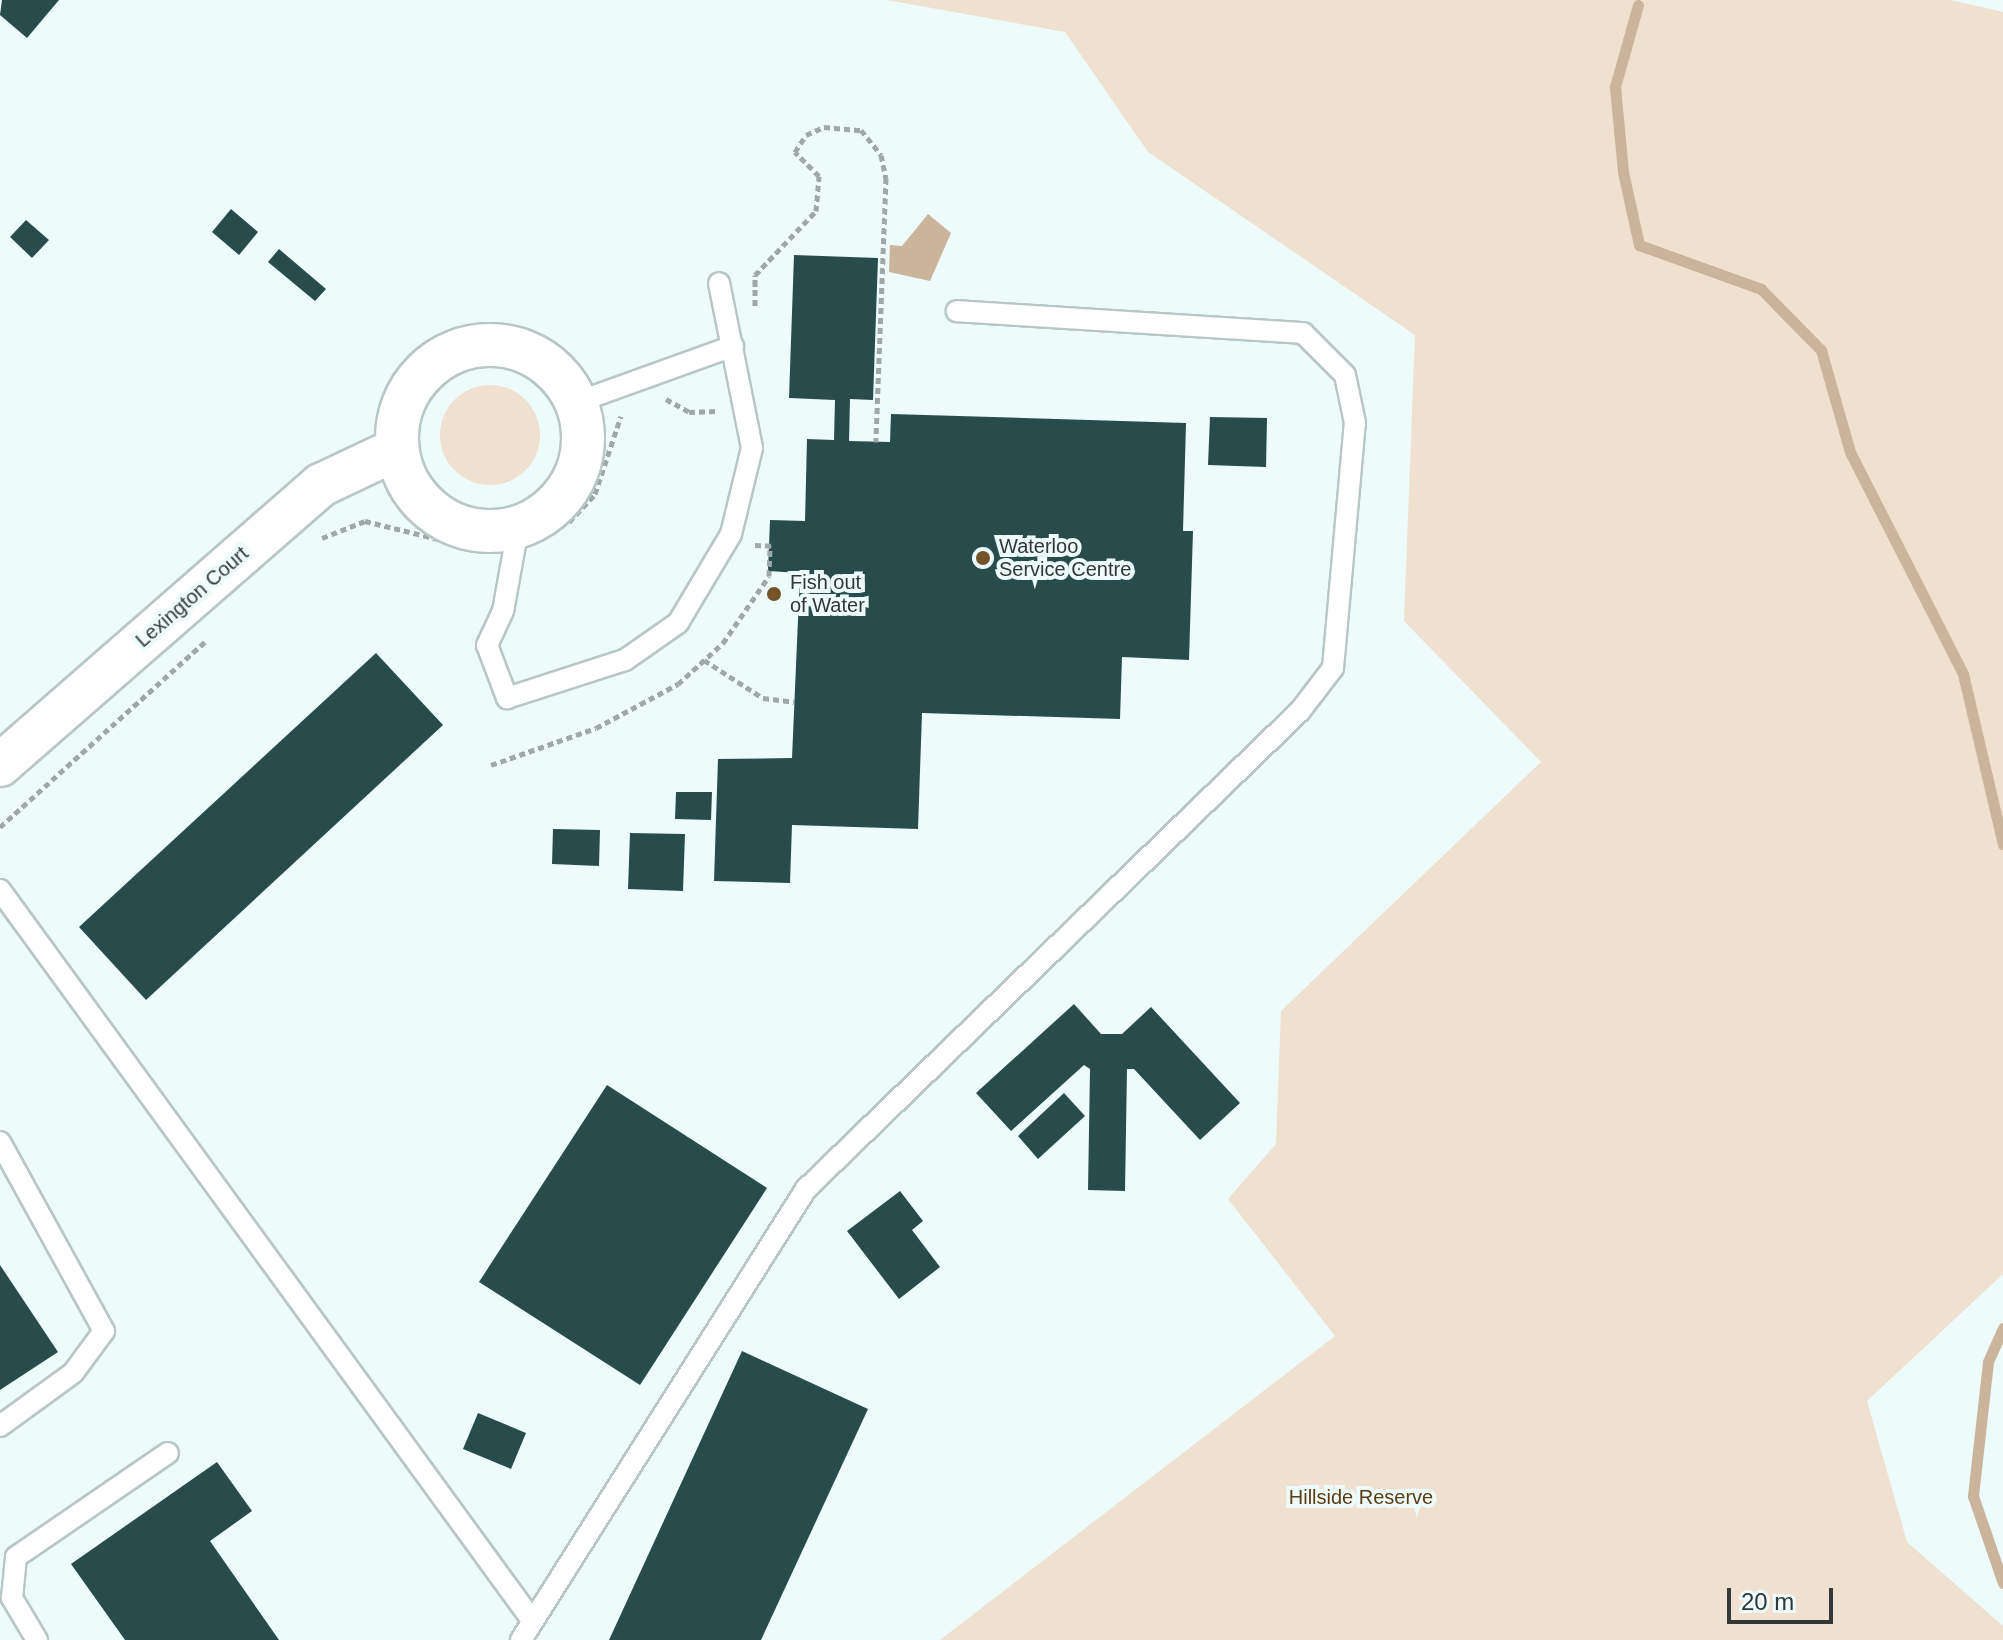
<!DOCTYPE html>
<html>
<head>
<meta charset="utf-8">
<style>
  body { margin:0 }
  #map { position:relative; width:2003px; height:1640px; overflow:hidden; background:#edfbfb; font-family:Helvetica,sans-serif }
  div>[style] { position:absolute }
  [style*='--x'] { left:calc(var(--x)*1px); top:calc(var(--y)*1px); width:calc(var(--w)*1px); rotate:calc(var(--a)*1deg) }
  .green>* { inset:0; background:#efe0cf }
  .round { border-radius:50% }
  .water>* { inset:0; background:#cab49c }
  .stream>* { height:11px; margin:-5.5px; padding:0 5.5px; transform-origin:5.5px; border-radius:5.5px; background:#cab49c }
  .building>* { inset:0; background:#284c4c }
  .path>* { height:5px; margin-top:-2.5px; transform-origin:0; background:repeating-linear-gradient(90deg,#9ea8a8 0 6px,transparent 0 10px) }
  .roads { filter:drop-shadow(2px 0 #b8c6c6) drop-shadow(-2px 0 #b8c6c6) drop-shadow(0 2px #b8c6c6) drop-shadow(0 -2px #b8c6c6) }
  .service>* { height:20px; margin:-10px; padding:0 10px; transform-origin:10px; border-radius:10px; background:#fff }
  .minor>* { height:42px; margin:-21px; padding:0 21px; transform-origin:21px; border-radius:21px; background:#fff }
  .minor>.ring { margin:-21px; padding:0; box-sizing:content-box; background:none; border:42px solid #fff; border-radius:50% }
  .dots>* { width:22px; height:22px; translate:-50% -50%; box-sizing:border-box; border:4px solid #edfbfb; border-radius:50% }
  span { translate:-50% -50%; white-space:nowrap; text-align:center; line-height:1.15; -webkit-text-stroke:8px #edfbfb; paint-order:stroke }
  .poi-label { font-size:20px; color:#323737 }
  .left { translate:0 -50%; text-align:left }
  .street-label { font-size:20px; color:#323737 }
  .park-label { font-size:20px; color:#5b3c10 }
  .scale { position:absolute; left:1727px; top:1588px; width:106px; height:36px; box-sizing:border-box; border:4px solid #323737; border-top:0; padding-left:10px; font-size:24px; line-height:28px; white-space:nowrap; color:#323737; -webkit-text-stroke:6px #edfbfb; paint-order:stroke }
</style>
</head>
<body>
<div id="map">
  <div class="green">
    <i style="clip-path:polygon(887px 0,1951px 0,2003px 12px,2003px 1274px,1867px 1401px,1907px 1542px,2003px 1626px,2003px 1640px,940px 1640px,1335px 1336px,1228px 1199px,1276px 1144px,1281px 1011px,1541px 762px,1404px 621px,1415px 335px,1148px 152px,1065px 32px)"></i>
    <i class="round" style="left:440px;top:385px;width:100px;height:100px"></i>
  </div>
  <div class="water">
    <i style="clip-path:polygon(928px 214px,951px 233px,930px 281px,889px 272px,890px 245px,902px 246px)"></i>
  </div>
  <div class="stream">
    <i style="--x:1638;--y:5;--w:85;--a:105.7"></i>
    <i style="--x:1615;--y:87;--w:85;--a:84.6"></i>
    <i style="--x:1623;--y:172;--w:75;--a:77.6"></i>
    <i style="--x:1639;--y:245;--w:130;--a:19.8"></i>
    <i style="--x:1761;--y:289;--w:86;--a:45.5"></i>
    <i style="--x:1821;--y:350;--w:106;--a:74.1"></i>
    <i style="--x:1850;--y:452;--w:249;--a:63"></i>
    <i style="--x:1963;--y:674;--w:175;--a:76.8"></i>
    <i style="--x:2003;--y:1328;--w:37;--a:114"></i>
    <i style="--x:1988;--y:1362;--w:135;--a:96.4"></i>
    <i style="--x:1973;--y:1496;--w:92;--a:71"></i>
  </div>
  <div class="building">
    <i style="clip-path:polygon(2px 0,59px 0,27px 38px,0 15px)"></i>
    <i style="clip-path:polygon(231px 209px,258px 232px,239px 255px,212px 232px)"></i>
    <i style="clip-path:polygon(26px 220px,49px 240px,32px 258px,10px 237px)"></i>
    <i style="clip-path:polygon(279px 249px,326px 289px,315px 301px,268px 262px)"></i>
    <i style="clip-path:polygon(794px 255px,878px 258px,873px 400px,850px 399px,849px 441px,890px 442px,891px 414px,1186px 423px,1183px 531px,1193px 531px,1189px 660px,1122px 657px,1120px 719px,922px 713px,918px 829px,792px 825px,790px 883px,714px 881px,718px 759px,792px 758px,800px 573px,768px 571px,770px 520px,805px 521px,807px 439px,834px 440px,835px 400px,789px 398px)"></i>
    <i style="clip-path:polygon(1210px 417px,1267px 418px,1266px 467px,1208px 465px)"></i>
    <i style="clip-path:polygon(376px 653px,443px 725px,146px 1000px,79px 927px)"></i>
    <i style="clip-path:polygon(676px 792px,712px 792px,711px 820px,675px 819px)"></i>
    <i style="clip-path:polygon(553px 829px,600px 830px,599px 866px,552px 864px)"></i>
    <i style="clip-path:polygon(630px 833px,685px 834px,683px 891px,628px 889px)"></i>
    <i style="clip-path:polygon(1074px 1004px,1101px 1034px,1122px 1034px,1151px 1007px,1240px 1103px,1200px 1140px,1134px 1069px,1127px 1069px,1125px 1191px,1088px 1190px,1090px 1069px,1084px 1065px,1011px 1131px,976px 1093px)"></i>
    <i style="clip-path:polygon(607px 1085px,767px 1188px,640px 1385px,479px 1282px)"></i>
    <i style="clip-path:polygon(1064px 1093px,1085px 1116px,1038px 1159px,1018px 1136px)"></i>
    <i style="clip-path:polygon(900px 1191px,923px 1221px,912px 1230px,940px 1267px,899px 1299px,847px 1231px)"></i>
    <i style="clip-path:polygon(0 1265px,58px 1352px,0 1390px)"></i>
    <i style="clip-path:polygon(742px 1351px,868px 1409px,761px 1640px,609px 1640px)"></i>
    <i style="clip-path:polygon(478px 1413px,526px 1433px,511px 1469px,463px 1449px)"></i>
    <i style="clip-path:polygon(217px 1462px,252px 1511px,210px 1541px,279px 1640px,125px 1640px,71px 1564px)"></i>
  </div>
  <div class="path">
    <i style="--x:755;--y:306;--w:31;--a:-90"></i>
    <i style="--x:755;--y:275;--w:88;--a:-46.4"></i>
    <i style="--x:816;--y:211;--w:35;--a:-85"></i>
    <i style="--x:819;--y:176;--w:34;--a:-135"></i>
    <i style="--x:795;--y:152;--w:20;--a:-57"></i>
    <i style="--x:806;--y:135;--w:20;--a:-24"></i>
    <i style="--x:824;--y:127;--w:37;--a:5"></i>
    <i style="--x:861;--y:130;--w:32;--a:51"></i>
    <i style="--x:881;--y:155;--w:24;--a:78"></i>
    <i style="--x:886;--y:178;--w:264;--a:92.2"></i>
    <i style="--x:666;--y:399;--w:26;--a:29"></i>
    <i style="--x:689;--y:412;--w:28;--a:-2"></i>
    <i style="--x:543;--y:535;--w:29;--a:-27"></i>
    <i style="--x:569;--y:522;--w:38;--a:-47"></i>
    <i style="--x:595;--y:494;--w:82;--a:-71.6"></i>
    <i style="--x:322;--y:538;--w:46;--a:-21.6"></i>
    <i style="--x:365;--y:521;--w:126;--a:13.8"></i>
    <i style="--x:755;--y:545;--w:19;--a:3"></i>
    <i style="--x:704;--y:660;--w:70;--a:32.8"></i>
    <i style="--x:763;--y:698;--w:31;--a:7"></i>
    <i style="--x:491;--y:765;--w:111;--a:-19.4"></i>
    <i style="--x:596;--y:728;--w:93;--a:-28.2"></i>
    <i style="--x:678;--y:684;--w:61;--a:-42.3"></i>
    <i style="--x:723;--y:643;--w:81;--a:-55.5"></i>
    <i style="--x:769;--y:576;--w:30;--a:-88"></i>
    <i style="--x:0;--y:827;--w:279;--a:-42.1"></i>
  </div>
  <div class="roads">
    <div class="service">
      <i style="--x:575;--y:403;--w:168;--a:-19.8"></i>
      <i style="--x:518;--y:528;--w:84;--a:100.2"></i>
      <i style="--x:503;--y:611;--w:38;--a:115"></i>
      <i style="--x:487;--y:645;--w:57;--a:69.3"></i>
      <i style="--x:507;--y:698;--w:124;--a:-17.9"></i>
      <i style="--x:625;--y:660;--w:65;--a:-34.9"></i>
      <i style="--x:678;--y:623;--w:104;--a:-59.2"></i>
      <i style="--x:731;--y:534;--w:89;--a:-76.3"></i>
      <i style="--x:752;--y:448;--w:168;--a:-101.3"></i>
      <i style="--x:0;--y:890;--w:903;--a:53.92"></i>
      <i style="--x:0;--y:1142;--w:216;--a:61.2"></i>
      <i style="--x:104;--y:1331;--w:52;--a:126.4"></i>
      <i style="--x:73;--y:1373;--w:90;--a:144"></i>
      <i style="--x:37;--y:1640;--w:49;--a:-120.8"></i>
      <i style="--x:12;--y:1598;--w:41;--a:-84.4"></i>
      <i style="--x:16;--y:1557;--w:184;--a:-34.4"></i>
      <i style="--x:521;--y:1640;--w:534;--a:-57.71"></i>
      <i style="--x:806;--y:1189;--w:687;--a:-44.06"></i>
      <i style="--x:1300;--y:711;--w:54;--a:-52.5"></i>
      <i style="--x:1333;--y:668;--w:246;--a:-84.9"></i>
      <i style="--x:1355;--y:423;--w:49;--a:-101.8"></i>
      <i style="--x:1345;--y:375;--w:59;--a:-135"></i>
      <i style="--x:1303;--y:333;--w:347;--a:-176.4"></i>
    </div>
    <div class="minor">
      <i class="ring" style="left:397px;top:345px;width:144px;height:144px"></i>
      <i style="--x:0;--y:765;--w:426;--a:-41.1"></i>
      <i style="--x:321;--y:485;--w:84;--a:-25.3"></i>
    </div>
  </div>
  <div class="dots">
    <i style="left:983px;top:558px;background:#745329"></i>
    <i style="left:774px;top:594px;background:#745329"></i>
  </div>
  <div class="poi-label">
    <span class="left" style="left:999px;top:558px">Waterloo<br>Service Centre</span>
    <span class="left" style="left:790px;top:594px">Fish out<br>of Water</span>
  </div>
  <div class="street-label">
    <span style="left:192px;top:597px;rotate:-41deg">Lexington Court</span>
  </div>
  <div class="park-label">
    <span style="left:1361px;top:1497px">Hillside Reserve</span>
  </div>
  <div class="scale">20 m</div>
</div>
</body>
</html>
